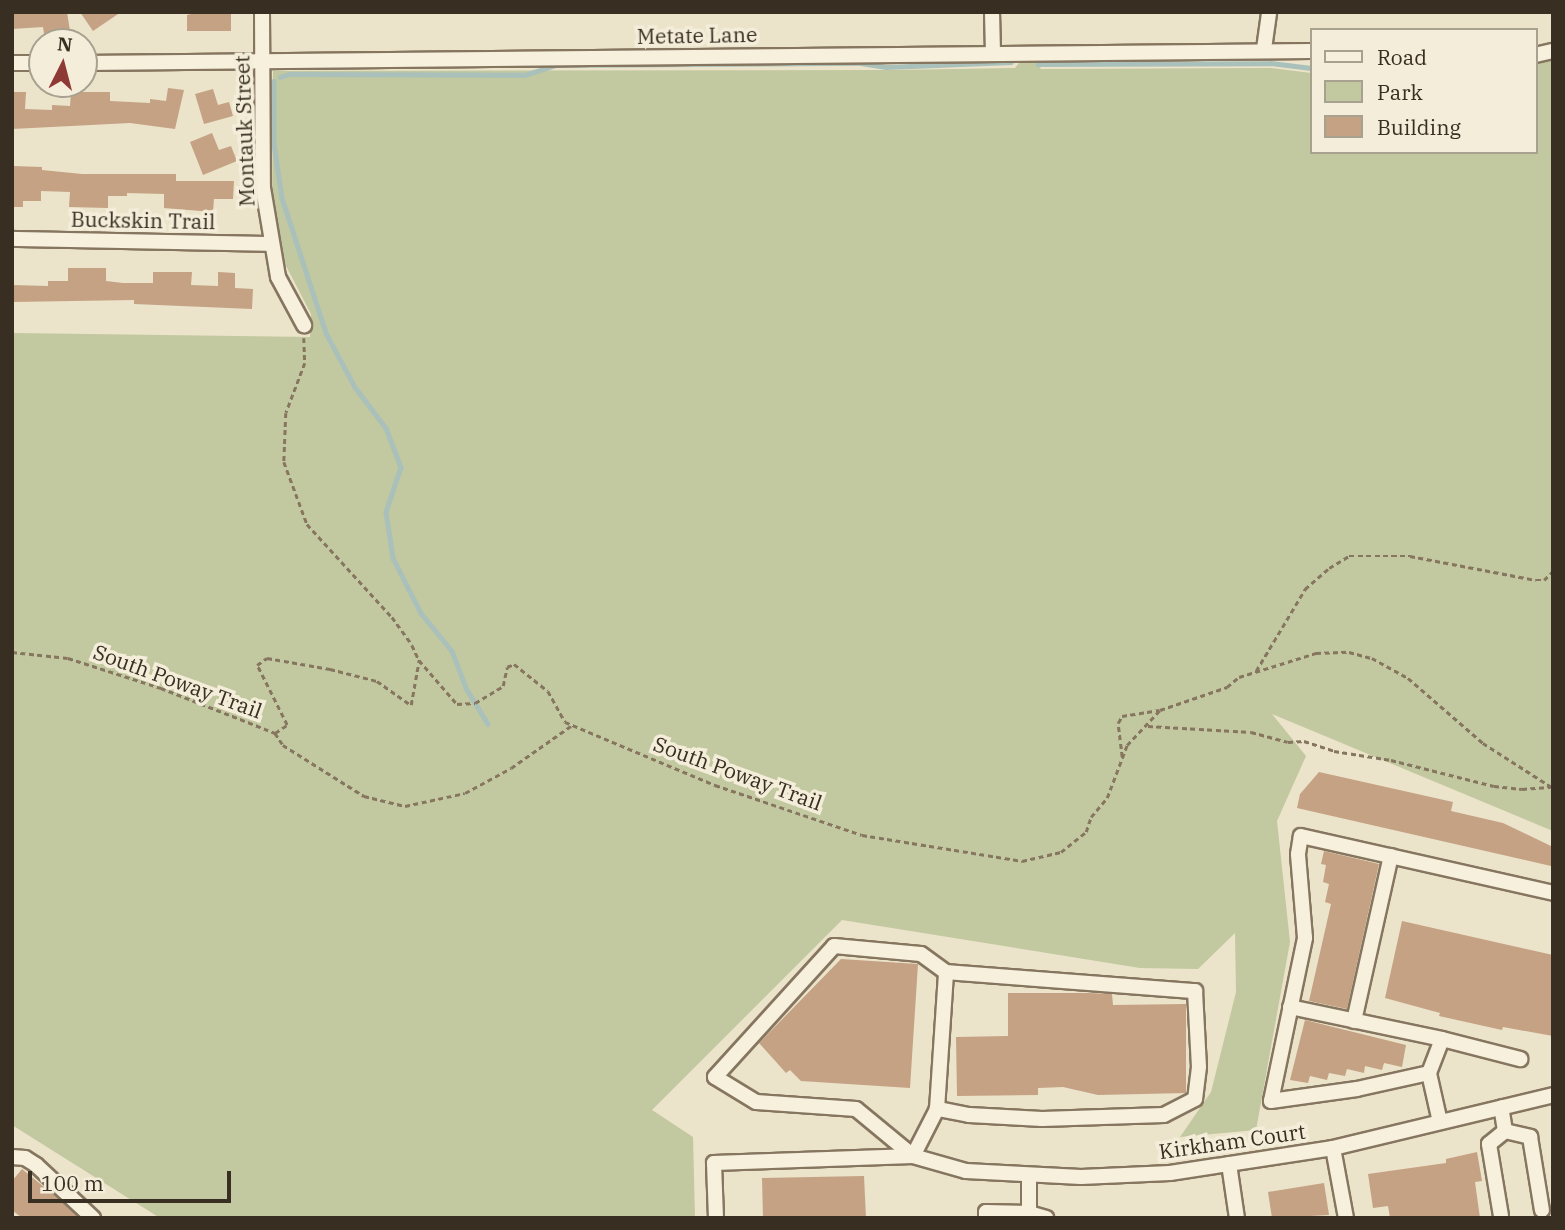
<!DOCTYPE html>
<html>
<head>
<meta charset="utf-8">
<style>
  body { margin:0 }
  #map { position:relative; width:1565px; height:1230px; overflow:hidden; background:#ebe3ca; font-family:"IBM Plex Serif",serif }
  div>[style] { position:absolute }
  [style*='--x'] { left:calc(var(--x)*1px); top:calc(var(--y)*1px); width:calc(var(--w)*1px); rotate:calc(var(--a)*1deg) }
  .green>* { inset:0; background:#c2c89f }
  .stream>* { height:4.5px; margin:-2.25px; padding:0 2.25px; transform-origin:2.25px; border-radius:2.25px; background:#aac0ba }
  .building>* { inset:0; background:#c5a284 }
  .path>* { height:2.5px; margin-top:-1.25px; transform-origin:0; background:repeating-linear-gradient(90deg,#867660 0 5px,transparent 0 8.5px) }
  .roads { filter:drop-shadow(2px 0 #867660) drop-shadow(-2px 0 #867660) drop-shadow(0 2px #867660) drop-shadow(0 -2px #867660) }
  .minor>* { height:14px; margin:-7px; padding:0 7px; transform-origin:7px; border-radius:7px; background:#f6f0dd }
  span { translate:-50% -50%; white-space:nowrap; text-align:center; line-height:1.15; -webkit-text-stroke:7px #f3edd9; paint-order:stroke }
  .street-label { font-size:21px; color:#382e22 }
  .frame { position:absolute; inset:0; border:14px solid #382e22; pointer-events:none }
  .legend { position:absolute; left:1310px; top:28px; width:228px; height:126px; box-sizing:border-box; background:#f3edd9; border:2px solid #a8a190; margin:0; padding:9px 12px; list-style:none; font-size:21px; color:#382e22 }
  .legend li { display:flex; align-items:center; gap:14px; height:35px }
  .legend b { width:35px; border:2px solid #a8a190 }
  .north { position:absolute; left:28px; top:28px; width:70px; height:70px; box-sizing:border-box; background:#f3edd9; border:2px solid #a8a190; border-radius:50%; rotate:6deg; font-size:19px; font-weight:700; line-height:28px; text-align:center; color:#382e22 }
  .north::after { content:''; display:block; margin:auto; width:24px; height:32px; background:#8f3936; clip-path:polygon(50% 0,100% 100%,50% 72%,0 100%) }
  .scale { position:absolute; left:28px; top:1171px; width:203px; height:32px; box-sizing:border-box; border:4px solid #382e22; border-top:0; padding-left:9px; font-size:21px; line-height:24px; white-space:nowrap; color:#382e22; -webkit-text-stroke:5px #f3edd9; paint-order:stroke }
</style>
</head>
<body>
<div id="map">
  <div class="green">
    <i style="clip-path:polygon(1553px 60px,1553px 831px,1272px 714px,1306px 756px,1277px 821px,1290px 942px,1256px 1130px,1180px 1137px,1211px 1092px,1236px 992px,1235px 933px,1198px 969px,1140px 968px,842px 920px,652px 1110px,693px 1137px,695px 1218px,160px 1218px,12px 1125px,12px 333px,310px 337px,311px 314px,284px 262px,272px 212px,273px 71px,893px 70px,1015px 68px,1019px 63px,1030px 61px,1038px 64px,1041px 69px,1271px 68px,1311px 73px,1311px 152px,1535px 152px,1535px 63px)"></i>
  </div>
  <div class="stream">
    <i style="--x:1038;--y:64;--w:233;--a:-0.2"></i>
    <i style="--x:1271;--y:63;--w:40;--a:7.1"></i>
    <i style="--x:280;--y:77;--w:9;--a:-18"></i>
    <i style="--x:289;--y:74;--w:236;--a:0.2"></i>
    <i style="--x:525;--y:75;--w:33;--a:-18"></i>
    <i style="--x:556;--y:65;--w:305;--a:-0.4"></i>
    <i style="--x:861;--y:63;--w:25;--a:9"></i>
    <i style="--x:886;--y:67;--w:125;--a:-2.3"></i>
    <i style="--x:274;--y:81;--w:63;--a:90"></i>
    <i style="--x:274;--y:144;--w:55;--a:81.6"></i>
    <i style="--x:282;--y:198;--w:142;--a:71.9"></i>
    <i style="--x:326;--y:333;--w:61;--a:61.8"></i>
    <i style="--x:355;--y:387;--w:51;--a:52.9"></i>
    <i style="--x:386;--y:428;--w:42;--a:69"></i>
    <i style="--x:401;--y:467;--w:47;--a:108.4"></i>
    <i style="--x:386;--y:512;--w:47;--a:81.3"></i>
    <i style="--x:393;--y:558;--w:62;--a:63"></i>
    <i style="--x:421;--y:613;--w:49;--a:50.8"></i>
    <i style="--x:452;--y:651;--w:40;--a:69"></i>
    <i style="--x:466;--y:688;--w:42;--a:58.6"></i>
  </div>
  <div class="building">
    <i style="clip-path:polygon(12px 12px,67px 12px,70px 31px,62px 32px,63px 38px,45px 41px,43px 27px,12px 29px)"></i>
    <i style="clip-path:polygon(80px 12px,121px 12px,93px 31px)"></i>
    <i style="clip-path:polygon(200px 12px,231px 12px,231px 31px,187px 31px,187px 15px)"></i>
    <i style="clip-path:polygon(168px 88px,184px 90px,175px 129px,130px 123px,12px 129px,12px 92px,26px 92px,25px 109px,52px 110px,52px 105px,70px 106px,71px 92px,110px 92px,110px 101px,150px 103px,150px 99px,166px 101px)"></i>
    <i style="clip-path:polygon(213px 89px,218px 105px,229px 102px,233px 116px,204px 124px,195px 94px)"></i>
    <i style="clip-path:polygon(212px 133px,219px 150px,231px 146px,237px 161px,203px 175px,190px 142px)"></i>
    <i style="clip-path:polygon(12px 166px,42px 167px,42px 170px,82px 174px,176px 174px,176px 181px,234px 181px,233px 199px,214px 199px,213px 212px,164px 208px,164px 194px,127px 193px,127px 196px,108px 196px,108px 208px,69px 207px,70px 192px,41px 191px,41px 201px,23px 201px,23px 207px,12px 207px)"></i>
    <i style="clip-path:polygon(68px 268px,106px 268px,106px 281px,123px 283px,153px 283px,153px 272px,192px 272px,191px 285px,218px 286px,218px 272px,235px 273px,235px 288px,253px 289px,252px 309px,134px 304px,134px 300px,12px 302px,12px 285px,48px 286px,48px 281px,68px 281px)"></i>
    <i style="clip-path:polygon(1319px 772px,1453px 802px,1451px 811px,1503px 823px,1553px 847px,1551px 866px,1297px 808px,1300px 794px)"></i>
    <i style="clip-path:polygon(1324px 851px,1379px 864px,1347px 1009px,1309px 1001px,1331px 904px,1325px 902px,1329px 884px,1323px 882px,1326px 865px,1321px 864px)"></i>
    <i style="clip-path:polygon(1402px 921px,1553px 955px,1553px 1036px,1503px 1027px,1502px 1030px,1439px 1016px,1440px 1013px,1385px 998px)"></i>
    <i style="clip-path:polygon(841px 959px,918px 964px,910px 1088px,801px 1081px,790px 1070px,786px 1073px,759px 1043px)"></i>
    <i style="clip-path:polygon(1008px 993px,1088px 993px,1112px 994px,1113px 1005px,1186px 1004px,1186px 1093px,1098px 1095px,1063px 1087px,1038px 1088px,1038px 1095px,957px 1096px,956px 1037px,1008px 1036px)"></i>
    <i style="clip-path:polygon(1305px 1020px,1406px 1045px,1402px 1067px,1384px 1063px,1382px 1070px,1365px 1066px,1364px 1073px,1347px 1069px,1345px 1076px,1329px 1073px,1327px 1080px,1310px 1076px,1308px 1083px,1290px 1080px)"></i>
    <i style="clip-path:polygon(1477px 1152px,1482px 1181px,1475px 1182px,1480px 1218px,1390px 1218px,1388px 1206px,1373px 1208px,1368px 1174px,1446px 1163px,1446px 1159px)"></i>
    <i style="clip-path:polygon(22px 1169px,54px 1195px,79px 1218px,22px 1218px,12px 1210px,12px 1181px)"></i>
    <i style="clip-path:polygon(864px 1176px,866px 1218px,763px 1218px,762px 1178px)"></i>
    <i style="clip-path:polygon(1324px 1183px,1329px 1215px,1272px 1218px,1268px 1192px)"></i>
  </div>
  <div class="path">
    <i style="--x:304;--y:338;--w:25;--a:88"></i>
    <i style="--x:305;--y:363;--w:53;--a:110.8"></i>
    <i style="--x:286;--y:413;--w:49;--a:92.3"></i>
    <i style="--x:284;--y:462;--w:66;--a:69.6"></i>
    <i style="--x:307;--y:524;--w:126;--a:47.6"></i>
    <i style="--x:392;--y:617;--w:34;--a:54"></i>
    <i style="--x:412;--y:645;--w:17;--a:65"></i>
    <i style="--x:12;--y:652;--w:56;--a:6.1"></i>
    <i style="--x:68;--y:658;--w:98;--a:17.9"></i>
    <i style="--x:161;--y:688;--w:123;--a:21.5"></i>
    <i style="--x:275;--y:733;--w:14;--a:-34"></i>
    <i style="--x:287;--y:725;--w:67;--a:-116.6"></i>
    <i style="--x:257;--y:665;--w:12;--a:-35"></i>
    <i style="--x:267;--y:658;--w:64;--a:9.9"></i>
    <i style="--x:330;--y:669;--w:49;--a:14.3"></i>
    <i style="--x:377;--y:681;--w:42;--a:35.2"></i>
    <i style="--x:411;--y:705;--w:46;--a:-79.9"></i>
    <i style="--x:419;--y:660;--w:58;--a:49.2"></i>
    <i style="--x:457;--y:704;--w:18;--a:-3"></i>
    <i style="--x:475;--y:703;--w:33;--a:-31"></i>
    <i style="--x:503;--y:686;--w:19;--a:-78"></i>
    <i style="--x:507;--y:667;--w:8;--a:-23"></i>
    <i style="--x:514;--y:664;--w:43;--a:38.5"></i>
    <i style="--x:548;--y:691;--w:35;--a:61"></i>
    <i style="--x:565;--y:722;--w:163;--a:22.8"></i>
    <i style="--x:715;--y:785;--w:155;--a:18.8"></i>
    <i style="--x:862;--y:835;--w:162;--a:9.2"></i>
    <i style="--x:1022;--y:861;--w:40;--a:-13"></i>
    <i style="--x:1061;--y:852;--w:32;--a:-39"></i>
    <i style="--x:1086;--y:832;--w:16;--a:-72"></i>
    <i style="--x:1091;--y:817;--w:25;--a:-50"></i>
    <i style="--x:1107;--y:798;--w:57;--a:-69.3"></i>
    <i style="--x:1127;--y:745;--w:48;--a:-46.7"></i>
    <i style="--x:1160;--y:710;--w:71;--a:-18.9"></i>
    <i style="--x:1227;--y:687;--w:16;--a:-40"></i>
    <i style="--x:1239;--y:677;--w:81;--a:-17.3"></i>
    <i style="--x:1316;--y:653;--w:33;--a:-2"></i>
    <i style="--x:1349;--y:652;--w:24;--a:15"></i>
    <i style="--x:1372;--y:658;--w:41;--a:29.1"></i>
    <i style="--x:1408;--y:678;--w:99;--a:40.9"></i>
    <i style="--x:1483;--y:743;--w:83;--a:32.7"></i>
    <i style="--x:1256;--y:671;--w:96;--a:-59.1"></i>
    <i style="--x:1305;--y:589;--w:32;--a:-41"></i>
    <i style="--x:1329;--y:568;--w:23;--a:-31"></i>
    <i style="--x:1349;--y:556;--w:61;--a:0"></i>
    <i style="--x:1410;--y:556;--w:128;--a:10.8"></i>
    <i style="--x:1536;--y:580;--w:8;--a:0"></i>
    <i style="--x:1544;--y:580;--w:13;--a:-45"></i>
    <i style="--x:1148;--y:726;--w:103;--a:3.3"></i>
    <i style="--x:1251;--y:732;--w:38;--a:15"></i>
    <i style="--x:1288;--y:742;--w:16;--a:-4"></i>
    <i style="--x:1304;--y:741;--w:32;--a:18"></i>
    <i style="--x:1334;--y:751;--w:58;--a:9"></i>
    <i style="--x:1391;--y:760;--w:106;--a:14.2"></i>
    <i style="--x:1494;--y:786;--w:28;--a:6"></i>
    <i style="--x:1522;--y:789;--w:28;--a:-4"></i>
    <i style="--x:275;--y:733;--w:14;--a:56"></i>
    <i style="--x:283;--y:745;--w:96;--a:32.2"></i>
    <i style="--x:364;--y:796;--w:42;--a:13.7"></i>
    <i style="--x:405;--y:806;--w:61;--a:-12.2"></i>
    <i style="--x:465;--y:793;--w:52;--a:-28.5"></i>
    <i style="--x:511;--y:768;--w:73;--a:-35"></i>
    <i style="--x:1122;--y:757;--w:34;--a:-97"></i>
    <i style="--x:1118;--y:723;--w:8;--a:-60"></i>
    <i style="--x:1122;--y:716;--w:38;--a:-9"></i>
  </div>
  <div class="roads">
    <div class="minor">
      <i style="--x:262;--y:12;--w:176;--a:89.7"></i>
      <i style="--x:263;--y:188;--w:90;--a:80.4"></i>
      <i style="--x:278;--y:277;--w:55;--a:61.6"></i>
      <i style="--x:992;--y:12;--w:41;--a:88.6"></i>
      <i style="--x:1264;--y:49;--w:37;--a:-82"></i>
      <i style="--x:1535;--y:55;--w:18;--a:-13"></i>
      <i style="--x:12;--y:63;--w:30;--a:0"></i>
      <i style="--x:84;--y:63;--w:1227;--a:-0.56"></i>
      <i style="--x:12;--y:239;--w:260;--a:1.1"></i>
      <i style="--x:1290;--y:1007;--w:155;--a:11.9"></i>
      <i style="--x:1354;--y:1021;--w:169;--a:-77.4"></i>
      <i style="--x:1429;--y:1073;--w:36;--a:-69"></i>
      <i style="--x:1442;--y:1039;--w:81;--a:14.4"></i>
      <i style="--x:1440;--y:1122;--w:50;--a:-102.7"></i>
      <i style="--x:1429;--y:1073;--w:74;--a:167.5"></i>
      <i style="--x:1357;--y:1089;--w:87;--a:172.1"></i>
      <i style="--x:1271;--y:1101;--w:167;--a:-78.2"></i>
      <i style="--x:1305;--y:938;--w:84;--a:-94.8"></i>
      <i style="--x:1298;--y:854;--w:18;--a:-81"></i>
      <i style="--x:1301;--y:836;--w:258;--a:12.7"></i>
      <i style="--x:1505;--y:1131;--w:26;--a:13"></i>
      <i style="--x:1530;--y:1137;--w:74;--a:80.7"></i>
      <i style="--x:1333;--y:1148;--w:71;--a:79.5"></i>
      <i style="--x:913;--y:1156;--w:53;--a:-62.9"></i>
      <i style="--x:937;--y:1109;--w:137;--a:-86.2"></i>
      <i style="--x:946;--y:972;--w:250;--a:4.4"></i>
      <i style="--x:1195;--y:991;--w:76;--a:87"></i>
      <i style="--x:1199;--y:1067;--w:32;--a:97"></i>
      <i style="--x:1195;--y:1099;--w:35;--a:153"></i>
      <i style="--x:1164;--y:1115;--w:122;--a:178.1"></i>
      <i style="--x:1042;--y:1119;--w:73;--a:-176.9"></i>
      <i style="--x:969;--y:1115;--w:33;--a:-169"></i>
      <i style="--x:913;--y:1156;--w:74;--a:-140.5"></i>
      <i style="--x:856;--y:1109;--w:100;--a:-176"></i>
      <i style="--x:756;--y:1102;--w:48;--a:-148.6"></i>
      <i style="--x:715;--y:1077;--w:177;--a:-47.7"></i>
      <i style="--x:834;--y:946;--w:87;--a:5.3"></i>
      <i style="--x:921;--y:954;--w:31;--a:36"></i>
      <i style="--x:12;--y:1157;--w:13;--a:4"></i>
      <i style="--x:25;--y:1158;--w:13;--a:32"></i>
      <i style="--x:36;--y:1165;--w:78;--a:42.9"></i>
      <i style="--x:1229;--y:1164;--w:55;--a:81.6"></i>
      <i style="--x:1029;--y:1175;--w:38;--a:90"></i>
      <i style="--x:1029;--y:1213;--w:18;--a:16"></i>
      <i style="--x:1501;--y:1216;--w:73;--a:-99.5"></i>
      <i style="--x:1489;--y:1144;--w:21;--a:-39"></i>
      <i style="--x:1505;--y:1131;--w:24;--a:-99"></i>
      <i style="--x:716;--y:1218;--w:55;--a:-92.1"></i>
      <i style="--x:714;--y:1163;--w:199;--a:-2"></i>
      <i style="--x:913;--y:1156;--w:55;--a:15.8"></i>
      <i style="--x:966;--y:1171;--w:115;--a:3"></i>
      <i style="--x:1081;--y:1177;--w:89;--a:-2.6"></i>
      <i style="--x:1170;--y:1173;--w:165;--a:-8.7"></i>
      <i style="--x:1333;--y:1148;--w:226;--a:-13.5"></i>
      <i style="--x:986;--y:1218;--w:6;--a:-90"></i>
      <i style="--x:986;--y:1212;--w:43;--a:1.3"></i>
      <i style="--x:1029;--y:1213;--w:5;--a:90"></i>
    </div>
  </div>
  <div class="street-label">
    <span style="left:697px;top:35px;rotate:-1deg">Metate Lane</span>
    <span style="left:244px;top:131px;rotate:-92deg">Montauk Street</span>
    <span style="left:143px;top:220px;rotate:1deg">Buckskin Trail</span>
    <span style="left:178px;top:681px;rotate:20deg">South Poway Trail</span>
    <span style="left:738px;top:773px;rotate:20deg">South Poway Trail</span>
    <span style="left:1232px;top:1141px;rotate:-8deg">Kirkham Court</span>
  </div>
  <div class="frame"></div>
  <ul class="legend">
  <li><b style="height:9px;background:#f6f0dd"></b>Road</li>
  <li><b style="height:19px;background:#c2c89f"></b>Park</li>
  <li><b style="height:19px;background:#c5a284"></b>Building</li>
  </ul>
  <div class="north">N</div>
  <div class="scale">100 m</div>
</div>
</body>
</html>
